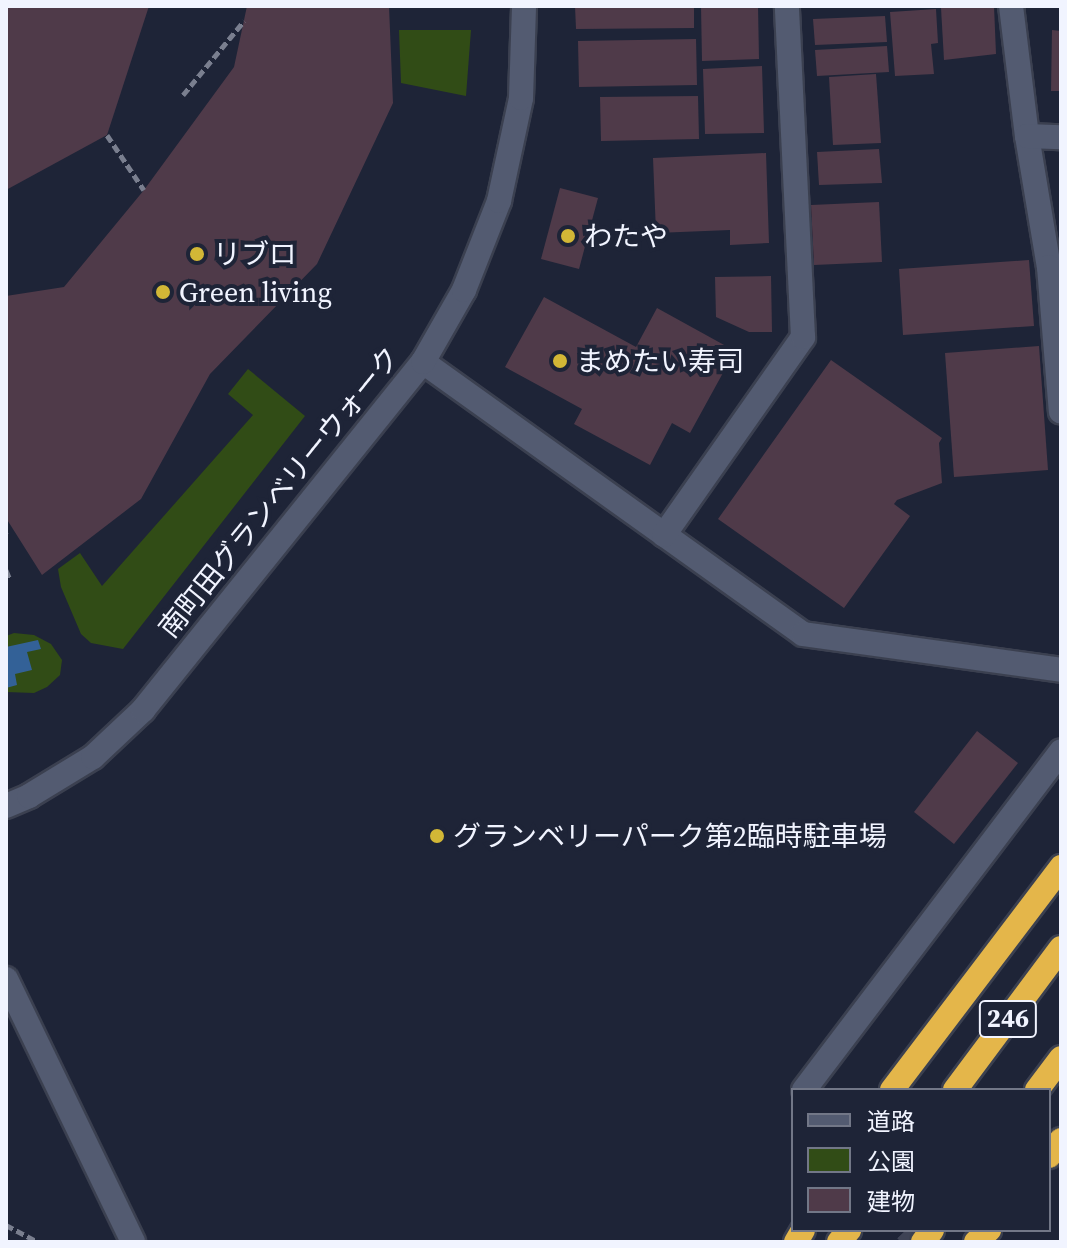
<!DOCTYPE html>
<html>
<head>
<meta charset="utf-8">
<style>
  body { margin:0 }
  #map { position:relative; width:1067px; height:1248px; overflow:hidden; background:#1e2437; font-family:"Source Serif 4","Noto Sans JP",serif }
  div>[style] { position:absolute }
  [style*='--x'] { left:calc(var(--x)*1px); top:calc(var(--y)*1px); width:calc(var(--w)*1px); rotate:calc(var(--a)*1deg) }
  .green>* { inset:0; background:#314c16 }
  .water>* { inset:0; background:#336197 }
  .building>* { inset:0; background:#4f3a49 }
  .minor-tunnel>* { height:24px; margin-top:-12px; transform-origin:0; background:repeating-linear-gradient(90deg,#3e4355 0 24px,transparent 0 36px) }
  .path>* { height:5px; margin-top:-2.5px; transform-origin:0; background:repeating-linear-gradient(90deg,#7a7f8f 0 8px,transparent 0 12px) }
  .roads { filter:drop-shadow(2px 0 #3b4050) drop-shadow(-2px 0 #3b4050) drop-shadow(0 2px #3b4050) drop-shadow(0 -2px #3b4050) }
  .minor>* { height:24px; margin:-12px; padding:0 12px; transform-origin:12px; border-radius:12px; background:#535b71 }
  .highway>* { height:24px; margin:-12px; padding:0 12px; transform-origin:12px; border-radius:12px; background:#e4b64a }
  .dots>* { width:22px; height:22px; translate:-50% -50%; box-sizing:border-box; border:4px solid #1e2437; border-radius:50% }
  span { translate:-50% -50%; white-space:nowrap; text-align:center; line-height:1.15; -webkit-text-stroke:8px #1e2437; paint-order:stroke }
  .shield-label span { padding:2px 6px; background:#1e2437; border:2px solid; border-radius:6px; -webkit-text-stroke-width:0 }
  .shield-label { font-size:26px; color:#f1f4ff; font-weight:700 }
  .poi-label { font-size:28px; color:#f1f4ff }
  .left { translate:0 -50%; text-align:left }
  .street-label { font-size:28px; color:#f1f4ff }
  .frame { position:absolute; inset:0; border:8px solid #f1f4ff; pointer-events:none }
  .legend { position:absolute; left:791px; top:1088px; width:260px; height:144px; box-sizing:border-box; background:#1e2437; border:2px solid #727787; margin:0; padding:10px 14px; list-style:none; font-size:24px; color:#f1f4ff }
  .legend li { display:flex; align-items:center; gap:16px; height:40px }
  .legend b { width:40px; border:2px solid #727787 }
</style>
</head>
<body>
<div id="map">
  <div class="green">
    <i style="clip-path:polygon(399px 30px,471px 30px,466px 96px,401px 83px)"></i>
    <i style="clip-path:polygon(248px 369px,305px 416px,123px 649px,91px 643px,81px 634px,61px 587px,58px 569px,80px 553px,102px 586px,253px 415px,228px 394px)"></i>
    <i style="clip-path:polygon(14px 633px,34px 635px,51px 644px,62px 660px,60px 675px,47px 687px,34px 693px,6px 692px,6px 636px)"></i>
  </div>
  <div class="water">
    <i style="clip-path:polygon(38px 640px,41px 649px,27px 652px,32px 670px,15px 674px,17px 685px,6px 688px,6px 647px)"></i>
  </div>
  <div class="building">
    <i style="clip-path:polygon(6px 6px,149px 6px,107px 135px,6px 190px)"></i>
    <i style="clip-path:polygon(247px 6px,389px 6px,393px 103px,317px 264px,210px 374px,141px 499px,42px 575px,6px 518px,6px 296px,64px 287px,144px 190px,234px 67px)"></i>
    <i style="clip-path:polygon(575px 6px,694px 6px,694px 28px,576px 29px)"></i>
    <i style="clip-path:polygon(701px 6px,758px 6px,759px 59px,702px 61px)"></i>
    <i style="clip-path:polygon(994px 6px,996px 54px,944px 60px,941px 8px)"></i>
    <i style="clip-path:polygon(936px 9px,938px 43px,931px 44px,934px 74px,895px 76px,890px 12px)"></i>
    <i style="clip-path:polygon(885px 16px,887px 42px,815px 45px,813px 19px)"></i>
    <i style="clip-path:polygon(1052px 30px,1061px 31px,1061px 91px,1051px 91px)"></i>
    <i style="clip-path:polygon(696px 39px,697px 85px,579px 87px,578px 41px)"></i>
    <i style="clip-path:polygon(887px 46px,889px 72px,817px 76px,815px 50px)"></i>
    <i style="clip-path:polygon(762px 66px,764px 133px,705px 134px,703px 69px)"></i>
    <i style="clip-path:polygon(876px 74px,881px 143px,833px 145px,829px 77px)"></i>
    <i style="clip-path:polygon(698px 96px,699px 139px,601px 141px,600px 97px)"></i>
    <i style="clip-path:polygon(879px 149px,882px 183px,819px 185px,817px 152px)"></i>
    <i style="clip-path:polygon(766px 153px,769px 243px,730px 245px,730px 230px,656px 233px,653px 158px)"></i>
    <i style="clip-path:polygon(560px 188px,598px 198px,579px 269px,541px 259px)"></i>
    <i style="clip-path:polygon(879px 202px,882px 262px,814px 265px,811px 205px)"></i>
    <i style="clip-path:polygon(1029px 260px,1034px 326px,903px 335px,899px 269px)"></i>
    <i style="clip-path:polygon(771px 276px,772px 332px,749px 332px,716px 317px,715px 277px)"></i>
    <i style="clip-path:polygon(544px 297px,636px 347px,657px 308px,735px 351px,690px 433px,672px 423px,650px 465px,574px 424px,582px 409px,505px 367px)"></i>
    <i style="clip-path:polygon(1039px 346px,1048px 470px,954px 477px,945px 353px)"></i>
    <i style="clip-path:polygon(831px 360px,942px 438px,939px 443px,942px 483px,897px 500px,894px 504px,910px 516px,844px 608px,718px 519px)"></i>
    <i style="clip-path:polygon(977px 731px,1018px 763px,954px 844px,914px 812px)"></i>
  </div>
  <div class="minor-tunnel">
    <i style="--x:906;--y:1230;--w:16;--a:47"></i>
  </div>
  <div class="path">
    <i style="--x:183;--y:95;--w:96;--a:-50.5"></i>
    <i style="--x:107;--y:135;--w:66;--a:56.1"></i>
    <i style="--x:6;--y:532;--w:1;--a:90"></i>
    <i style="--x:6;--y:570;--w:11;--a:68"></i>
    <i style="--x:6;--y:1225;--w:36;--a:28"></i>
  </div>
  <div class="roads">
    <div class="minor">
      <i style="--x:1011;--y:6;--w:131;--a:83"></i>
      <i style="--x:1027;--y:136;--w:133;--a:80.5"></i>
      <i style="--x:1049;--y:267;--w:145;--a:85.3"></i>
      <i style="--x:1027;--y:136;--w:34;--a:2"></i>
      <i style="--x:423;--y:362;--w:467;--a:35.6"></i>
      <i style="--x:803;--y:634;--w:260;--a:7.9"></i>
      <i style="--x:664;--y:535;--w:242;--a:-54.9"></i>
      <i style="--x:803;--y:337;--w:331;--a:-92.8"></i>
      <i style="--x:6;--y:806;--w:25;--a:-23"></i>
      <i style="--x:29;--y:796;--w:75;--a:-31.4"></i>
      <i style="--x:93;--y:757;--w:69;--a:-43.2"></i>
      <i style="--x:143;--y:710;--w:447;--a:-51.2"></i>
      <i style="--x:423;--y:362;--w:83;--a:-60.3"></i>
      <i style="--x:464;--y:290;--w:96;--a:-68.5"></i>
      <i style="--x:499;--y:201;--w:105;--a:-77.9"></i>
      <i style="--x:521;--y:98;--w:92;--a:-88.1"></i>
      <i style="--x:6;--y:979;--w:292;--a:64.2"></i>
      <i style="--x:804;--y:1090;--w:425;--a:-52.8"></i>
    </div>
    <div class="highway">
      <i style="--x:892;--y:1090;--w:280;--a:-52.8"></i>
      <i style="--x:955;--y:1090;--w:177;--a:-53.3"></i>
      <i style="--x:1037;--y:1090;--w:40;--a:-53"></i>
      <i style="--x:1049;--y:1156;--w:20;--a:-53"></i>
      <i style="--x:796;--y:1242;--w:14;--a:-60"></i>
      <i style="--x:839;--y:1242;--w:16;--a:-50"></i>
      <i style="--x:923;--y:1242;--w:15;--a:-53"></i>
      <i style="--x:976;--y:1242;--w:18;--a:-43"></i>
    </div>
  </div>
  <div class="dots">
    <i style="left:568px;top:236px;background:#d2b736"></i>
    <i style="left:197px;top:254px;background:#d2b736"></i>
    <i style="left:163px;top:292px;background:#d2b736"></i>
    <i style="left:560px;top:361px;background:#d2b736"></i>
    <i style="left:437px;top:836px;background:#d2b736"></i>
  </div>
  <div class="shield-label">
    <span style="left:1008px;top:1019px">246</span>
  </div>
  <div class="poi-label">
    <span class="left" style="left:584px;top:236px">わたや</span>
    <span class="left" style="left:213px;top:254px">リブロ</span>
    <span class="left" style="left:179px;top:292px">Green living</span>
    <span class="left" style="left:576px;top:361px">まめたい寿司</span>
    <span class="left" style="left:453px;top:836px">グランベリーパーク第2臨時駐車場</span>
  </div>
  <div class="street-label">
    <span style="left:279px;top:492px;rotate:-51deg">南町田グランベリーウォーク</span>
  </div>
  <div class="frame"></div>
  <ul class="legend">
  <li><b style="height:10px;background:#535b71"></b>道路</li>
  <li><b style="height:22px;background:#314c16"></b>公園</li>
  <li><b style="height:22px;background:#4f3a49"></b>建物</li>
  </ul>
</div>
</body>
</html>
